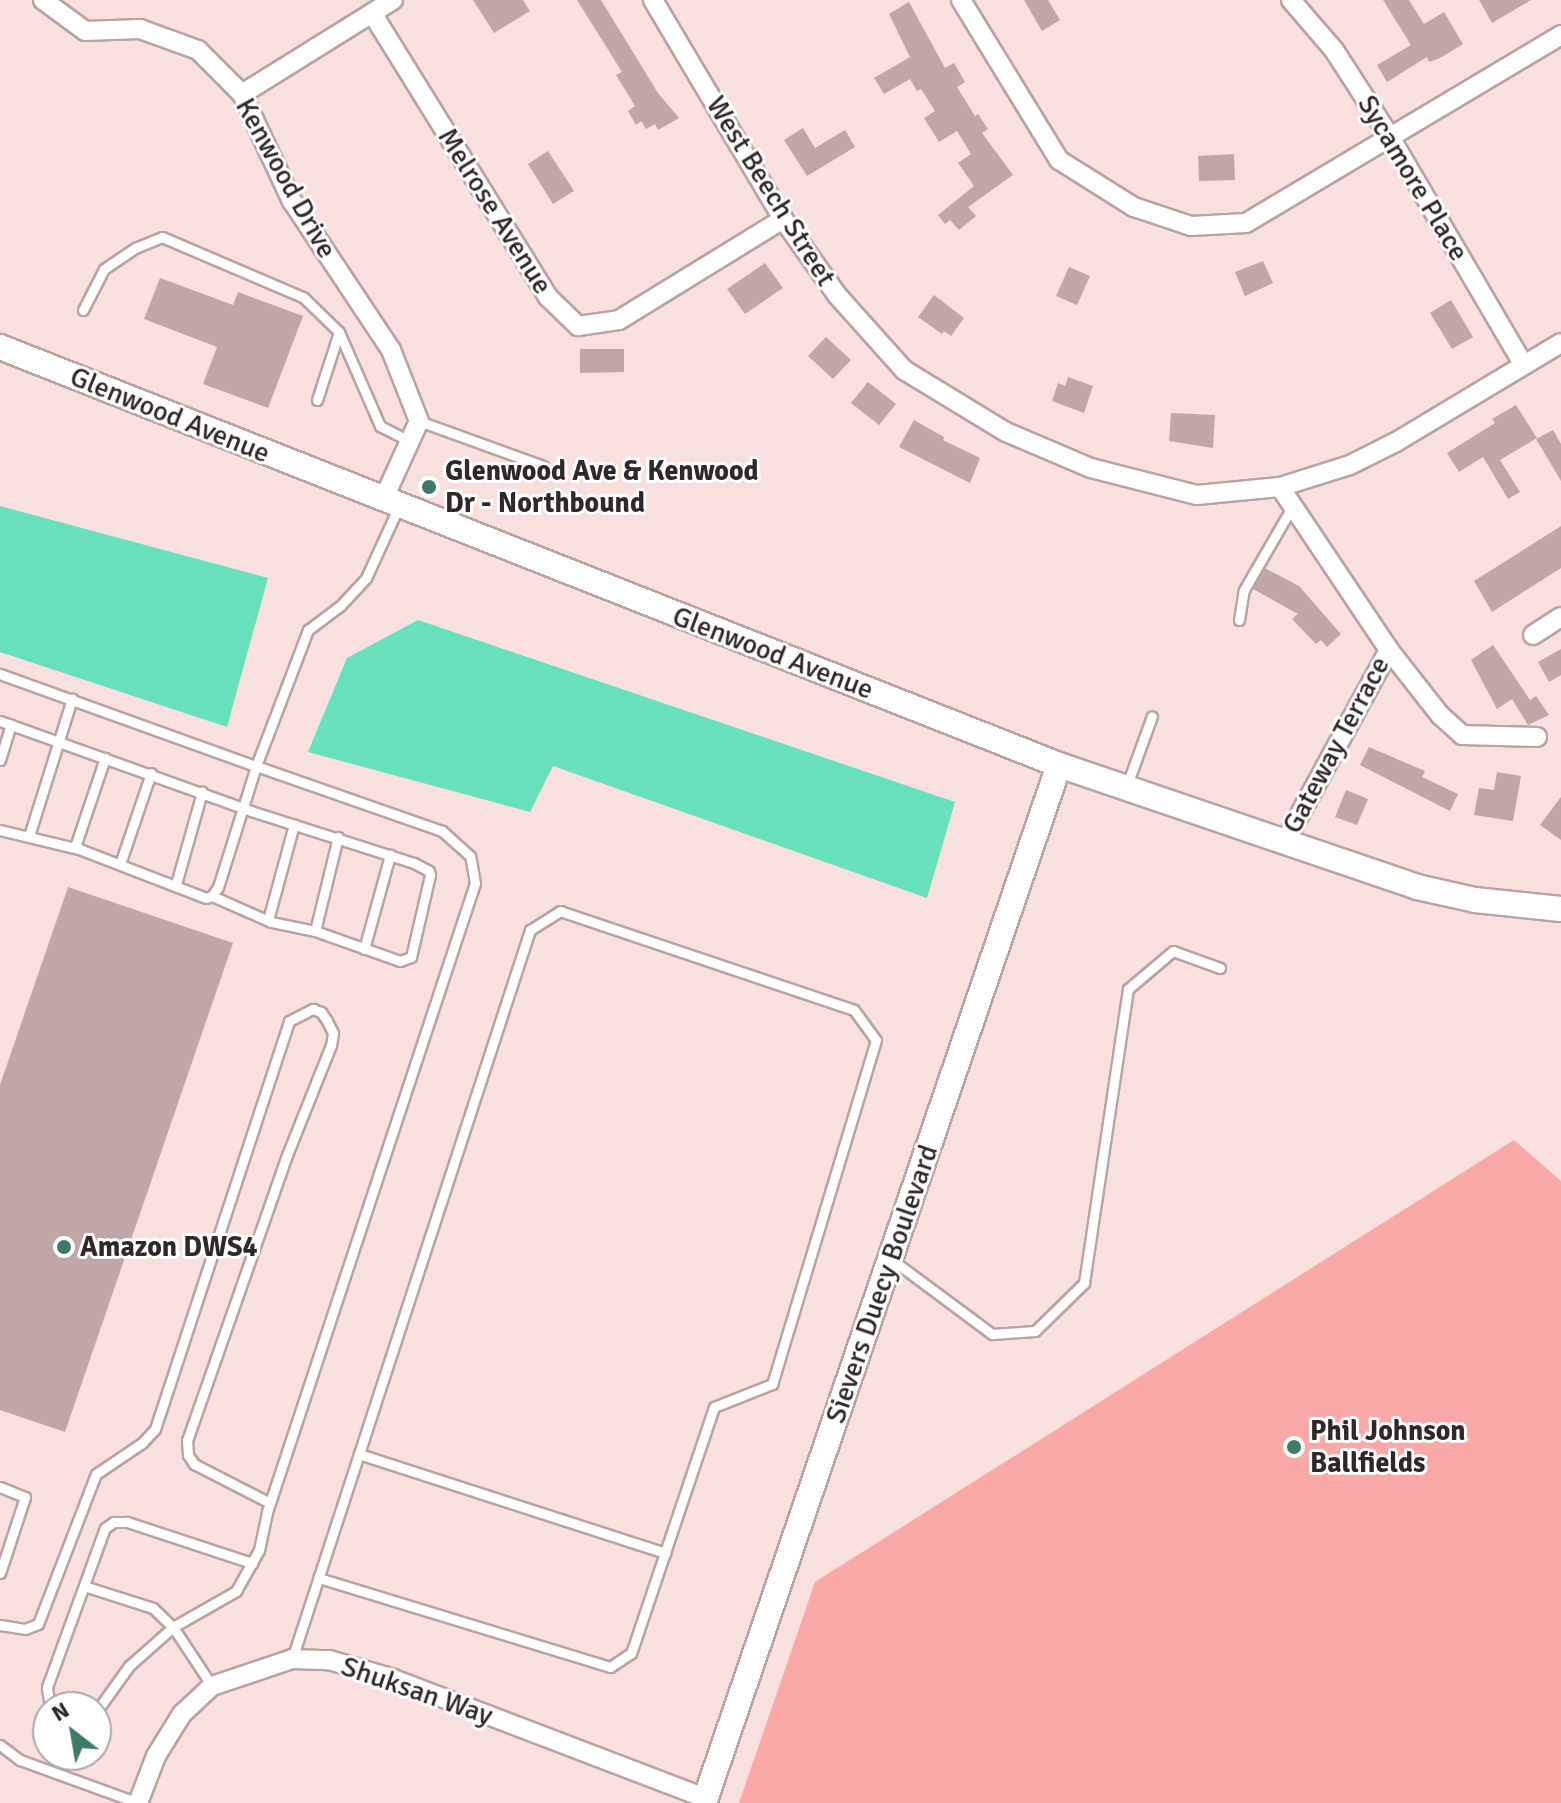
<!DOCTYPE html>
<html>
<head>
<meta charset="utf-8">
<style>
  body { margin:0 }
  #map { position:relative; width:1561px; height:1803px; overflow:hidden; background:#f8e0df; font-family:Signika,sans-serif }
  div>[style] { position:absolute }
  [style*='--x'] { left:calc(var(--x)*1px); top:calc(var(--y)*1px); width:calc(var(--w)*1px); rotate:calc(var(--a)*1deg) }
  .green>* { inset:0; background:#faa9a7 }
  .water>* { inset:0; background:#67e0bc }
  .building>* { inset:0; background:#bea7a6 }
  .roads { filter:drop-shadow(2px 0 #baa3a2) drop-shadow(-2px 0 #baa3a2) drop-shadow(0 2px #baa3a2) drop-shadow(0 -2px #baa3a2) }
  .service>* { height:9px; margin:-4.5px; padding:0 4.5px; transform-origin:4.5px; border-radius:4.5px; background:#fff }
  .minor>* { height:18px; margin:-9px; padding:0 9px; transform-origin:9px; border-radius:9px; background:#fff }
  .tertiary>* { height:24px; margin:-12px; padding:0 12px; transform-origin:12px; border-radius:12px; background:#fff }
  .dots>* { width:22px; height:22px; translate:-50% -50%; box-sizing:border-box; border:4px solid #fff; border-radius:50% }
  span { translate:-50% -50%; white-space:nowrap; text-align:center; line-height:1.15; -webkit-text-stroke:6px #fff; paint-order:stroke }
  .street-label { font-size:28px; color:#302727 }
  .poi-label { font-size:28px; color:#302727; font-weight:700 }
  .left { translate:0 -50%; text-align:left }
  .north { position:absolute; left:32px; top:1691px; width:80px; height:80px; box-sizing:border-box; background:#fff; border:2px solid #aca9a9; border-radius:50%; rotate:329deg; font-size:22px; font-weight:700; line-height:32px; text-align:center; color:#302727 }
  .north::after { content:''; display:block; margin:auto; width:28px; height:36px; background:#3d7b68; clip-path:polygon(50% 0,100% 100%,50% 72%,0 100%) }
</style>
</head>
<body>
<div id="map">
  <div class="green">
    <i style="clip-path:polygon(1514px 1140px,1561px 1181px,1561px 1803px,739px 1803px,815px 1582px)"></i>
  </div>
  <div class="water">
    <i style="clip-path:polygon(0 506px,268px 578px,227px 727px,0 652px)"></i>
    <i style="clip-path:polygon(418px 620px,955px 802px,927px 898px,553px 766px,530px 812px,308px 752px,347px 658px)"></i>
  </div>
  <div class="building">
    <i style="clip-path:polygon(473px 0,523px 0,530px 11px,494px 33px)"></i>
    <i style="clip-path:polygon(577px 0,601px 0,658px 93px,679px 118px,658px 130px,655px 124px,646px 129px,641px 121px,636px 125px,628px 111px,635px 106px,616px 75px,622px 72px)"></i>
    <i style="clip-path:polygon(1024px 0,1048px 0,1060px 20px,1042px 31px)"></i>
    <i style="clip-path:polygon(1383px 0,1409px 0,1424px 24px,1444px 12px,1463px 44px,1440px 58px,1429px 62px,1427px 57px,1387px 82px,1377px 65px,1411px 45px)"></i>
    <i style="clip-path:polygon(1479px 0,1531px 0,1492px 23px)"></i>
    <i style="clip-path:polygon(909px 2px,945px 68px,954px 63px,965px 82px,957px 87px,975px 116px,978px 114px,988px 129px,982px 133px,1013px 175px,968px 207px,976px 216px,959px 230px,950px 220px,945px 224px,938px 215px,974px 186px,958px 163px,971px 154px,957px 131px,939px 142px,924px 118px,935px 111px,921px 89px,917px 91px,910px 79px,884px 94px,874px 78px,910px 57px,889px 14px)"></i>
    <i style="clip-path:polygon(803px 128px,815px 148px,845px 130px,855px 147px,807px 176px,784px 140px)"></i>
    <i style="clip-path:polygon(548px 151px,574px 191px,553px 204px,528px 164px)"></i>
    <i style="clip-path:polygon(1234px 154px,1235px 180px,1199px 181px,1198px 156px)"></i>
    <i style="clip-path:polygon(1263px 261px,1273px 283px,1245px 296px,1235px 272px)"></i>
    <i style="clip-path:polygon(765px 263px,783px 288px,745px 314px,727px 289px)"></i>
    <i style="clip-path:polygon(1069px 267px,1090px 276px,1077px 305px,1056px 296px)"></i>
    <i style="clip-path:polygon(160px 278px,233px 305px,238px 292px,303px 316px,268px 408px,203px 384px,217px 347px,144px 319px)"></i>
    <i style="clip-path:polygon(934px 295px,964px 318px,951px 336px,944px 331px,942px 334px,918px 317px)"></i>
    <i style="clip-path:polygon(1451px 300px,1473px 337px,1452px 349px,1430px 313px)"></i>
    <i style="clip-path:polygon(826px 337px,851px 360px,833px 379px,808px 356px)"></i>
    <i style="clip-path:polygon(580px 349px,624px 349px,624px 372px,580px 373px)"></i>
    <i style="clip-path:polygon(1068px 377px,1093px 386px,1084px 413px,1052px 401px,1058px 383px,1065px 386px)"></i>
    <i style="clip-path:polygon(868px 382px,896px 404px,879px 425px,851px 403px)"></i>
    <i style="clip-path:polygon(1516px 405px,1537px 438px,1500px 460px,1520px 492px,1508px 499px,1483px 457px,1459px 472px,1447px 453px,1495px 423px,1492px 419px)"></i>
    <i style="clip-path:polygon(1171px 413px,1215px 415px,1213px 448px,1169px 441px)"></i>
    <i style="clip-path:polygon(914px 420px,944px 437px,943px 440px,980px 458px,970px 483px,899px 447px)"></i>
    <i style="clip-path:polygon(1553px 430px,1561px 444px,1561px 481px,1536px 439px)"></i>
    <i style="clip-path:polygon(1561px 526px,1561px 568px,1492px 612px,1474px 581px)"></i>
    <i style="clip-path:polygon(1265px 568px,1299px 586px,1341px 634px,1327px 647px,1321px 640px,1316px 644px,1292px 619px,1298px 614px,1253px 589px)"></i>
    <i style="clip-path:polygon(1493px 645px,1530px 700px,1536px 696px,1549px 715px,1528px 725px,1512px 699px,1497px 709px,1471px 660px)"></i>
    <i style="clip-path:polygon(1561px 649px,1561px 675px,1549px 682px,1538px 662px)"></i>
    <i style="clip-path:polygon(1369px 747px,1425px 771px,1422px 777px,1458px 794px,1450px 811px,1360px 765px)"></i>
    <i style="clip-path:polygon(1497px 772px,1521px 776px,1513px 821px,1474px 815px,1479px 788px,1494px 790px)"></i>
    <i style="clip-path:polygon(1346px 790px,1368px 799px,1357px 825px,1335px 817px)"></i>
    <i style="clip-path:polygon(1561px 797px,1561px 840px,1540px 825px)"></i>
    <i style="clip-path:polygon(68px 887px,233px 943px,65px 1432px,0 1410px,0 1085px)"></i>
  </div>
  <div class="roads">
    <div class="service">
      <i style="--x:83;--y:310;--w:46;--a:-62.9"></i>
      <i style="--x:104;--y:269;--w:37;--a:-34"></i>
      <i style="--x:135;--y:248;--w:29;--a:-22"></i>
      <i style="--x:162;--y:237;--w:153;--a:23.1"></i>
      <i style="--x:303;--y:297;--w:50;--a:44.2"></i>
      <i style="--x:339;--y:332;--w:103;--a:66.4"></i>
      <i style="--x:380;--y:426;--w:34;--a:27"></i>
      <i style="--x:317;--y:400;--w:71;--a:-72.1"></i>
      <i style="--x:419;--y:421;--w:132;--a:19.9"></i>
      <i style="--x:1239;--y:620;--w:30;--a:-81"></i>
      <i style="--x:1244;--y:590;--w:98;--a:-60"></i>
      <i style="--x:0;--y:674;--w:272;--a:19.8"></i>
      <i style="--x:256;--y:766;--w:127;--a:107.4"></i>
      <i style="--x:218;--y:887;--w:11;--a:124"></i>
      <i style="--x:0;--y:721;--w:267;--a:19.7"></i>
      <i style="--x:251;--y:811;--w:171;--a:17.7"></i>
      <i style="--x:414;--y:863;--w:17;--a:28"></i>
      <i style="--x:429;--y:871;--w:4;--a:76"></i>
      <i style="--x:430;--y:875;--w:84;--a:103"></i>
      <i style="--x:411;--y:957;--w:12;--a:160"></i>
      <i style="--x:400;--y:961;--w:90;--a:-160.6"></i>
      <i style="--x:315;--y:931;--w:45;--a:-168.4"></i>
      <i style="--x:271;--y:922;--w:64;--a:-156.2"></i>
      <i style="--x:212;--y:896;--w:6;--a:162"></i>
      <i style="--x:206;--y:898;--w:136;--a:-158.9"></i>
      <i style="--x:79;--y:849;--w:81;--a:-166.5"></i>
      <i style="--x:0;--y:760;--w:37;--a:-73"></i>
      <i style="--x:1127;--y:785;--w:73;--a:-70.1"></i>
      <i style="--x:29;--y:836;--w:144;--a:-72.6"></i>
      <i style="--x:79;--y:849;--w:6;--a:-121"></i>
      <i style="--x:76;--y:844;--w:91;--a:-71.4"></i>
      <i style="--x:120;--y:864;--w:96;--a:-71.2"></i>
      <i style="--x:176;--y:884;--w:96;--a:-74.2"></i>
      <i style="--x:268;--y:920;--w:99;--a:-74.8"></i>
      <i style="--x:315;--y:931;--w:97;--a:-76.3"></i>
      <i style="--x:364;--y:949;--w:98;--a:-74.5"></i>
      <i style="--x:891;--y:1259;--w:126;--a:36.6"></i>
      <i style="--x:992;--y:1334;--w:43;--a:-4"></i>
      <i style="--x:1035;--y:1331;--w:69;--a:-44.4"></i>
      <i style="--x:1084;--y:1283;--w:297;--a:-81.5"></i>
      <i style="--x:1128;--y:989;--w:59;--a:-40.2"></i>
      <i style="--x:1173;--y:951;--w:50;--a:19.9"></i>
      <i style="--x:359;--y:1454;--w:322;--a:17.9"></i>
      <i style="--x:0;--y:1487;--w:27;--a:22"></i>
      <i style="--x:25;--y:1497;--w:80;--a:108.2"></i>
      <i style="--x:84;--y:1586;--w:72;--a:17.7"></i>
      <i style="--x:153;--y:1608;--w:28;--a:44"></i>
      <i style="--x:173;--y:1627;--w:59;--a:138.4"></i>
      <i style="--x:129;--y:1666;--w:57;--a:125.7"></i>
      <i style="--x:0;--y:1625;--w:25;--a:9"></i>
      <i style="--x:25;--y:1629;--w:14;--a:-21"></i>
      <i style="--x:38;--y:1624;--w:161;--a:-68.9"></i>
      <i style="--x:96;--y:1474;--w:55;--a:-34"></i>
      <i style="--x:142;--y:1443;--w:19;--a:-47"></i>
      <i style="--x:155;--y:1429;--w:429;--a:-71.8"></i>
      <i style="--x:289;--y:1021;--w:27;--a:-27"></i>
      <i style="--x:313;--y:1009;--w:9;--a:21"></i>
      <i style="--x:321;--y:1012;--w:11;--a:56"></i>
      <i style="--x:327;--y:1021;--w:13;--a:63"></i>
      <i style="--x:333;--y:1033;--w:12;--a:99"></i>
      <i style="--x:331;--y:1045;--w:118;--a:111.8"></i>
      <i style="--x:287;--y:1155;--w:302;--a:109.3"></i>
      <i style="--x:187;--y:1440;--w:15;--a:86"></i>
      <i style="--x:188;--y:1455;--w:11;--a:56"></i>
      <i style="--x:194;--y:1464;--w:85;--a:27.2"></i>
      <i style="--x:292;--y:1659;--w:767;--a:-71.92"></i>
      <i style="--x:530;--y:930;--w:36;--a:-32"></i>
      <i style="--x:560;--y:911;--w:310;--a:18.6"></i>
      <i style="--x:854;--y:1010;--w:37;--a:54"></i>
      <i style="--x:876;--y:1040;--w:359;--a:106.8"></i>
      <i style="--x:772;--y:1384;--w:62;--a:158.4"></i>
      <i style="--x:714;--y:1407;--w:260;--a:108.6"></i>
      <i style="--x:631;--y:1653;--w:25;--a:146"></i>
      <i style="--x:610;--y:1667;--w:305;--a:-163"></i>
      <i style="--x:212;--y:1686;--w:71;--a:-123.5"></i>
      <i style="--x:173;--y:1627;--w:73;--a:-29.7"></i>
      <i style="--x:236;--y:1591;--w:47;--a:-60.7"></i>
      <i style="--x:259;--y:1550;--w:39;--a:-78"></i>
      <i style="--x:267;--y:1512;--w:662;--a:-71.7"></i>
      <i style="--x:475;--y:883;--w:27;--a:-100"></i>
      <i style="--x:470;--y:856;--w:38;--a:-138"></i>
      <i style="--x:442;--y:831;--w:197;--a:-160.7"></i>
      <i style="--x:256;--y:766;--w:146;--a:-69.1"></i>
      <i style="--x:308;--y:630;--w:40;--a:-37"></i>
      <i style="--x:340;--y:606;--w:38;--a:-47"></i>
      <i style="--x:366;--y:578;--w:79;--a:-65.4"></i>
      <i style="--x:50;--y:1707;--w:20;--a:-99"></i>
      <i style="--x:47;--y:1687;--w:169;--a:-70"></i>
      <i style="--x:105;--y:1528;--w:11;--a:-34"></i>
      <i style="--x:114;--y:1522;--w:13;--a:0"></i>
      <i style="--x:127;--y:1522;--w:132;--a:18.2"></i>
      <i style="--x:0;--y:1745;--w:25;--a:37"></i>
      <i style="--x:20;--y:1760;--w:126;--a:20"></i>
    </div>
    <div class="minor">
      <i style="--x:43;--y:0;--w:52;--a:36.4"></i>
      <i style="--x:85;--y:31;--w:55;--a:-2.1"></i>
      <i style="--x:140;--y:29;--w:62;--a:19.9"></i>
      <i style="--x:198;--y:50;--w:62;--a:45"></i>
      <i style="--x:242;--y:94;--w:118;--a:65"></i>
      <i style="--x:292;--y:201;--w:179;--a:56.4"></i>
      <i style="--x:391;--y:350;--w:76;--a:68.5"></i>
      <i style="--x:419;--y:421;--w:87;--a:114.5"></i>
      <i style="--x:653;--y:0;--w:255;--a:59.3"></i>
      <i style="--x:783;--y:219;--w:93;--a:54.6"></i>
      <i style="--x:837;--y:295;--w:101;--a:48.2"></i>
      <i style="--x:904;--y:370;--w:119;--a:31.3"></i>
      <i style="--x:1006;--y:432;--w:92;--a:23"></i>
      <i style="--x:1091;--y:468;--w:109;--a:14.3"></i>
      <i style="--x:1197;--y:495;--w:83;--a:-5.5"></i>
      <i style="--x:1280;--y:487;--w:73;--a:-17.4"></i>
      <i style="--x:1350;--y:465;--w:51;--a:-26.6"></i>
      <i style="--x:1396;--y:442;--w:192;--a:-31"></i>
      <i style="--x:961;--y:0;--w:188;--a:58.5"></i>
      <i style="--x:1059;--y:160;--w:89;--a:32.1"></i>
      <i style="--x:1134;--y:207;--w:60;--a:18.4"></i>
      <i style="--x:1191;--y:226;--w:55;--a:-3.1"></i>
      <i style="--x:1246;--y:223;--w:367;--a:-30.8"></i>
      <i style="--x:1291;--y:0;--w:66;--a:49.3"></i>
      <i style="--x:1334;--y:50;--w:103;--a:57.2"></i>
      <i style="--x:1390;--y:137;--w:264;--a:59.6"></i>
      <i style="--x:372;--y:13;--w:334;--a:58.2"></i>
      <i style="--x:548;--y:297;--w:42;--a:44"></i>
      <i style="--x:578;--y:326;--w:41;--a:-8.3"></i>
      <i style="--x:619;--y:320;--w:193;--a:-31.6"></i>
      <i style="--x:242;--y:94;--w:178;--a:-31.9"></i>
      <i style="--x:1280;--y:487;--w:196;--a:56.2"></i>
      <i style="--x:1389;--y:650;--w:220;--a:118.5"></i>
      <i style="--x:1533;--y:635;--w:33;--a:-33"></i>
      <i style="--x:1389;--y:650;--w:83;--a:51.9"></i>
      <i style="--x:1440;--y:715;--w:30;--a:42"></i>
      <i style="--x:1462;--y:735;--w:75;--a:1.5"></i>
      <i style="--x:138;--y:1803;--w:50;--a:-69"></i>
      <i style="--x:156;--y:1756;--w:49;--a:-58.2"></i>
      <i style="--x:182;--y:1714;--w:41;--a:-43"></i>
      <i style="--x:212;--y:1686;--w:84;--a:-18.6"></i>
      <i style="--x:292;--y:1659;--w:37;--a:2"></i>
      <i style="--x:329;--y:1660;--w:65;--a:16.2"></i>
      <i style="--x:391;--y:1678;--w:336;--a:20.9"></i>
    </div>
    <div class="tertiary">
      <i style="--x:0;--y:347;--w:1139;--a:21.54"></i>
      <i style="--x:1059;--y:765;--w:378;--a:18.8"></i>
      <i style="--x:1417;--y:887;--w:59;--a:12.6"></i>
      <i style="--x:1475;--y:900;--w:86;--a:6"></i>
      <i style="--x:704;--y:1803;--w:1097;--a:-71.12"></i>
    </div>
  </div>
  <div class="dots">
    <i style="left:429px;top:487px;background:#3d7b68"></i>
    <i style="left:64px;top:1247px;background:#3d7b68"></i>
    <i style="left:1294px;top:1447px;background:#3d7b68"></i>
  </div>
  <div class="street-label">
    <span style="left:286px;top:178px;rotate:61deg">Kenwood Drive</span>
    <span style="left:1413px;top:178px;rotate:59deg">Sycamore Place</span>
    <span style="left:771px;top:191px;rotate:58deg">West Beech Street</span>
    <span style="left:495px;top:211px;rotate:58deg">Melrose Avenue</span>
    <span style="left:170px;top:415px;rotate:22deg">Glenwood Avenue</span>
    <span style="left:773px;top:653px;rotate:21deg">Glenwood Avenue</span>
    <span style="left:1336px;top:745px;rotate:-62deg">Gateway Terrace</span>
    <span style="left:882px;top:1284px;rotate:-71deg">Sievers Duecy Boulevard</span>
    <span style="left:417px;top:1691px;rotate:19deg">Shuksan Way</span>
  </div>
  <div class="poi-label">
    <span class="left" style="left:445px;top:487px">Glenwood Ave &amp; Kenwood<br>Dr - Northbound</span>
    <span class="left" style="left:80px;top:1247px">Amazon DWS4</span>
    <span class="left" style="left:1310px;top:1447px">Phil Johnson<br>Ballfields</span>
  </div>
  <div class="north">N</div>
</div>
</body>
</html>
